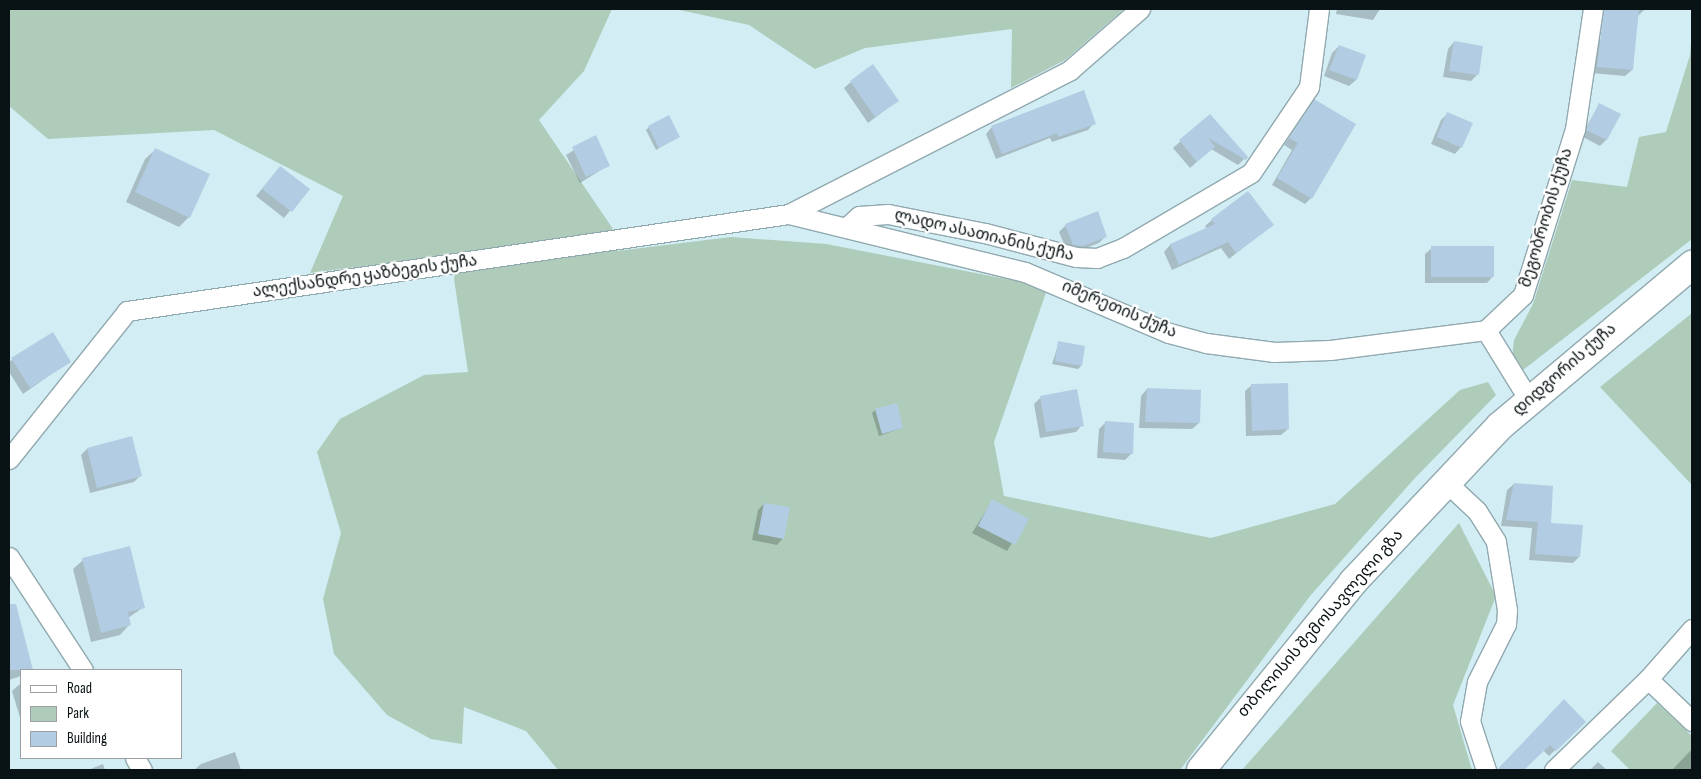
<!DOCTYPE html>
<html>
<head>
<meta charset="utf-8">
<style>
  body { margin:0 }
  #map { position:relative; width:1701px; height:779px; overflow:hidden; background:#d3edf4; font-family:"Sofia Sans Condensed","Noto Sans Georgian",sans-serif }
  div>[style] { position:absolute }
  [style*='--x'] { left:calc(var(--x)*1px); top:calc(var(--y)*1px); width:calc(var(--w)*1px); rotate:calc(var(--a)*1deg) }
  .green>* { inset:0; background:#aeccb9 }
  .shadow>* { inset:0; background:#0003 }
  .building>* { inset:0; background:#b2cde3 }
  .roads { filter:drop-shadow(1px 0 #90a9af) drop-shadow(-1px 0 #90a9af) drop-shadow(0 1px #90a9af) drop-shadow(0 -1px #90a9af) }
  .street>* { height:19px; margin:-9.5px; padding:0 9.5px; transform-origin:9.5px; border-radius:9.5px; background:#fff }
  .highway>* { height:28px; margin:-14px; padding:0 14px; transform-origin:14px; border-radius:14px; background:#fff }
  span { translate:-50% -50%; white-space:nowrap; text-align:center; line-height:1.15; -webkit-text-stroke:4.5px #fff; paint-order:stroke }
  .street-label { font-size:16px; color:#091214 }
  .frame { position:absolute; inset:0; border:10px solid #091214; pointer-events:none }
  .legend { position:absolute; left:20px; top:669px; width:162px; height:90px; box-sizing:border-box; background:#fff; border:1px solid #9da0a1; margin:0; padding:6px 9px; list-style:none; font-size:15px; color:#091214 }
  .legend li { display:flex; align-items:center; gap:10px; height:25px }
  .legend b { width:25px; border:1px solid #9da0a1 }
</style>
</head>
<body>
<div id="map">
  <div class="green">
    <i style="clip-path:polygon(9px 9px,612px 9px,584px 71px,539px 120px,613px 229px,617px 251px,731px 237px,826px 244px,1048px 287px,994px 442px,1004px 496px,1211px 538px,1335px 504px,1460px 390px,1488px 382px,1496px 395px,1415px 478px,1310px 596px,1180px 770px,558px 770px,526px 731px,464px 707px,462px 744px,431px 739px,387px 715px,334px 654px,323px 599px,341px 533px,317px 452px,340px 419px,424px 375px,468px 372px,454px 279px,459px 254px,310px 273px,343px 196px,214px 130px,48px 139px,9px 106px)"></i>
    <i style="clip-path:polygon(675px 9px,1124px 9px,1065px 60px,1011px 88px,1012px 29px,865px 48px,815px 69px,749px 25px)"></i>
    <i style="clip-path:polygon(1692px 32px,1692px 239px,1519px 373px,1512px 360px,1514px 340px,1533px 304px,1572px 180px,1627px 187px,1639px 137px,1666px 132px,1690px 55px)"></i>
    <i style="clip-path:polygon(1692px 313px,1692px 485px,1600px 387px)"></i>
    <i style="clip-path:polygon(1459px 523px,1496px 596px,1453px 705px,1472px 770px,1242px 770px)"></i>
    <i style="clip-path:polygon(1657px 703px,1692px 736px,1692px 770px,1630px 770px,1611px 751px)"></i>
  </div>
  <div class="shadow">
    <i style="clip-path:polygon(1337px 9px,1380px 9px,1373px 20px,1336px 14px)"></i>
    <i style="clip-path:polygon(1613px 9px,1645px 9px,1638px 16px,1632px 70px,1625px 76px,1591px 73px,1594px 47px,1600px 40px,1611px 41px)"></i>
    <i style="clip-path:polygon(1454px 42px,1477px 75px,1471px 81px,1443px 77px,1448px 49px)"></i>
    <i style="clip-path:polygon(1339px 46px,1356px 80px,1349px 86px,1324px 76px,1332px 53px)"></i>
    <i style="clip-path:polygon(851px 82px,897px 101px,868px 123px,844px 88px)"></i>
    <i style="clip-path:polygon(1314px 101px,1311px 198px,1305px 204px,1272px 185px,1292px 150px,1284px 145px)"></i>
    <i style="clip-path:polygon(1599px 105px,1606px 140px,1600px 146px,1581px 136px)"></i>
    <i style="clip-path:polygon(1447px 114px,1461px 147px,1455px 154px,1431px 144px,1441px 120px)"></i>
    <i style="clip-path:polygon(1210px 115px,1246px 157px,1238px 165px,1211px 149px,1190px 168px,1173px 148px)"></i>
    <i style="clip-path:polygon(1094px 123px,1088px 130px,1052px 142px,1050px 138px,996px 159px,986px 134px,992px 127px)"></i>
    <i style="clip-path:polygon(649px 127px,678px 137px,656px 150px,646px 130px)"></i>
    <i style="clip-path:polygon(595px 137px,609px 165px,580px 183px,566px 155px)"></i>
    <i style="clip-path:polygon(155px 150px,189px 217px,179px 227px,126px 202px,145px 159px)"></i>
    <i style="clip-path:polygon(280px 167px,308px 189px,284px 218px,256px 196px)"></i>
    <i style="clip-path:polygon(1212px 220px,1272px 225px,1229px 259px,1221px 248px,1172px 270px,1164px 252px,1170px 245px,1207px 229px,1205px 226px)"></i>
    <i style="clip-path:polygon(1066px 225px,1106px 236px,1099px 243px,1075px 252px,1067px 251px,1059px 232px)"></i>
    <i style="clip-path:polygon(1432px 248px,1493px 276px,1487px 283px,1425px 283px,1425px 254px)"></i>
    <i style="clip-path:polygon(52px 333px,70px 361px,23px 394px,9px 372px,9px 362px)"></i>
    <i style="clip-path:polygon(1059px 342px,1081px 366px,1078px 369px,1052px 364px)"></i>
    <i style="clip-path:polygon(1252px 385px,1288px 429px,1281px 435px,1246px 436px,1245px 391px)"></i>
    <i style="clip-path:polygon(1147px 389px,1199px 423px,1192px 429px,1139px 428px,1141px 396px)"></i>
    <i style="clip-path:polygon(1041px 397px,1082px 425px,1076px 432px,1040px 438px,1034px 404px)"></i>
    <i style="clip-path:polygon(875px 410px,902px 428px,879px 436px,872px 413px)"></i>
    <i style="clip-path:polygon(1106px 422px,1132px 453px,1125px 460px,1097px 458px,1099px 429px)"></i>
    <i style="clip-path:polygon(131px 438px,140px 476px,134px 482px,90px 493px,81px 455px,87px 449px)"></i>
    <i style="clip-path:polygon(1514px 484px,1579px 557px,1573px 563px,1529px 560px,1532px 528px,1501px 526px,1507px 490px)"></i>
    <i style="clip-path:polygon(992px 501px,1027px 519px,1007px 551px,972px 533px)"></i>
    <i style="clip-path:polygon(764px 504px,783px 538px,777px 545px,752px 540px,758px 510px)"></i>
    <i style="clip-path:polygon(83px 560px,144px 607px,128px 618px,129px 625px,120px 635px,91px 642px,73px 569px)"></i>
    <i style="clip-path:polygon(24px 640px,31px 669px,21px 670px,21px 676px,9px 680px,9px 644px)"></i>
    <i style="clip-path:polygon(21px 683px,21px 721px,12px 691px)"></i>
    <i style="clip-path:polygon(1564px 700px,1584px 722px,1549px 756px,1543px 750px,1522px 770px,1497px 770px)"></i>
    <i style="clip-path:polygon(1692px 749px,1692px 770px,1672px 770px)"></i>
    <i style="clip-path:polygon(235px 752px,241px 770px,194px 770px,201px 764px)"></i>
    <i style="clip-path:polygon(1598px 762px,1607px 770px,1590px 770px)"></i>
    <i style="clip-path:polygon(103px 764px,105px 770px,88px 770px)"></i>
  </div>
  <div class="building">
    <i style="clip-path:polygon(1604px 9px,1639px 9px,1633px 70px,1597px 67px)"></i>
    <i style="clip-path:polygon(1454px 41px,1483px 46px,1479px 75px,1449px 71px)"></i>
    <i style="clip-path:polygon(1339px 45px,1366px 55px,1357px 80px,1329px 70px)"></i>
    <i style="clip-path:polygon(873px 64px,899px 101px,875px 117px,850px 81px)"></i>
    <i style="clip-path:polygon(1084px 90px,1096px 124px,1058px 137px,1057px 133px,1002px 154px,991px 126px)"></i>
    <i style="clip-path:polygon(1314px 99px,1356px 124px,1312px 199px,1277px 178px,1298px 143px,1289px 138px)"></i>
    <i style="clip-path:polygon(1599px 103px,1621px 114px,1607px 140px,1586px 130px)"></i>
    <i style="clip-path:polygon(1447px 112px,1473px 123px,1462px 148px,1437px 137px)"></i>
    <i style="clip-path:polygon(1210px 114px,1248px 157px,1246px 160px,1208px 138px,1215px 147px,1197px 162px,1179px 140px)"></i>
    <i style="clip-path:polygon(669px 115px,680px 137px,659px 148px,648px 126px)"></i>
    <i style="clip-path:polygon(596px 135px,610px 166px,586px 177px,572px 147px)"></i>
    <i style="clip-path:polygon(155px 148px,210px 174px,190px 218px,135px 192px)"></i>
    <i style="clip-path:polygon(280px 166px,310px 189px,292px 212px,262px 189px)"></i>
    <i style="clip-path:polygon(1248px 191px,1274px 225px,1236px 253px,1228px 242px,1179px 265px,1170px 244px,1215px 224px,1211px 219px)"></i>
    <i style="clip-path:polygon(1098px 211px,1107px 237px,1083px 246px,1073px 245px,1065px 224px)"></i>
    <i style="clip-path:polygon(1431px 246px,1494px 246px,1494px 277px,1431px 277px)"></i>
    <i style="clip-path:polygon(53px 332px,71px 362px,30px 388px,11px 358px)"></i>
    <i style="clip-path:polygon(1058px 341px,1085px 346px,1082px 366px,1055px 361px)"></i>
    <i style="clip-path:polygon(1288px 383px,1289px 429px,1252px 431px,1251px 384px)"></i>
    <i style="clip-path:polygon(1147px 388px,1201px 390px,1200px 423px,1145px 422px)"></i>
    <i style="clip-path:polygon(1077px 389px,1084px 426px,1046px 432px,1040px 396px)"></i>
    <i style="clip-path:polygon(897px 403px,903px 428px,882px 434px,875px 409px)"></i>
    <i style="clip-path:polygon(1105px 421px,1134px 423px,1133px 454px,1103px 452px)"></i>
    <i style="clip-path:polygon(132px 436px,142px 476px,97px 488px,87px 448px)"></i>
    <i style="clip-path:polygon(1514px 483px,1553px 486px,1551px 523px,1583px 525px,1580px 557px,1535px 554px,1538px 522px,1506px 520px)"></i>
    <i style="clip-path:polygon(992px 499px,1029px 519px,1015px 545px,978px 526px)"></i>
    <i style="clip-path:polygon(764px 503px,790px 507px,784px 539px,758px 534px)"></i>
    <i style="clip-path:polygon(130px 546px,145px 608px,128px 612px,131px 625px,101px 633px,82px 558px)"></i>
    <i style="clip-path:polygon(9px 604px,16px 604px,33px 670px,9px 670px)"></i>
    <i style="clip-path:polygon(1564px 699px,1586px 722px,1556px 751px,1550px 745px,1524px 770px,1497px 770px)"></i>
  </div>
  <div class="roads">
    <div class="street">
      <i style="--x:789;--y:214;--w:243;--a:13.8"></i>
      <i style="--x:1025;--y:272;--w:156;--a:23"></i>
      <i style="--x:1169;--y:333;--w:38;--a:15"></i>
      <i style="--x:1206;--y:343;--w:69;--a:7.5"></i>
      <i style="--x:1274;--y:352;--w:56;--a:-2"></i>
      <i style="--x:1330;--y:350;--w:157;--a:-7.3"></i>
      <i style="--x:847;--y:227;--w:16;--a:-43"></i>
      <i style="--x:859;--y:216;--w:29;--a:-4"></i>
      <i style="--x:888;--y:214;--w:99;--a:11.1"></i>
      <i style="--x:985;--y:233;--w:94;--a:14.8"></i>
      <i style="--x:1076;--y:257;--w:21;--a:3"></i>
      <i style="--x:1097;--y:258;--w:28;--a:-21"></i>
      <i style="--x:1123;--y:248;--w:148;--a:-30.4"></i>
      <i style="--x:1251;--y:173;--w:104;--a:-56"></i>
      <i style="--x:1309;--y:87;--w:79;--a:-82.7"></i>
      <i style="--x:1529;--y:400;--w:82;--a:-121.6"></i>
      <i style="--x:1486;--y:330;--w:51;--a:-43.4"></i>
      <i style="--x:1523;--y:295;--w:174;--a:-72.6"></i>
      <i style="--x:1575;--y:129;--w:121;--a:-81.5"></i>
      <i style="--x:9;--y:459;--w:189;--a:-51.4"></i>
      <i style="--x:127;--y:311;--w:669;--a:-8.34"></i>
      <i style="--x:789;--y:214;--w:316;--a:-27.1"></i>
      <i style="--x:1070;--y:70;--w:93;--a:-41.1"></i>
      <i style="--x:1446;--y:482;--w:42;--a:43.1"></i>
      <i style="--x:1477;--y:511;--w:36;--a:58"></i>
      <i style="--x:1496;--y:542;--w:69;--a:80.8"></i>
      <i style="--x:1507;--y:610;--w:14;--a:94"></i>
      <i style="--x:1506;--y:624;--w:65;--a:116.6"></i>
      <i style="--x:1477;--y:682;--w:40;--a:100"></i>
      <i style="--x:1470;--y:721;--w:52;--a:71.9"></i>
      <i style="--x:9;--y:557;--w:135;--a:56.8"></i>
      <i style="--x:1648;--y:679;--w:61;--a:43.7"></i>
      <i style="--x:135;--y:758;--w:14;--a:60"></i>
      <i style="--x:1554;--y:770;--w:131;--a:-44.1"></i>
      <i style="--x:1648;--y:679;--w:67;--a:-48.7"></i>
    </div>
    <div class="highway">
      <i style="--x:1201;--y:770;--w:242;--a:-51"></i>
      <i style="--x:1353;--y:582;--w:214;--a:-46.7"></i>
      <i style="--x:1500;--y:426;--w:251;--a:-40"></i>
    </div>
  </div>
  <div class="street-label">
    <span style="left:1547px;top:218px;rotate:-73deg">მეგობრობის ქუჩა</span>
    <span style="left:984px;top:236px;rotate:13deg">ლადო ასათიანის ქუჩა</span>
    <span style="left:365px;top:277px;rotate:-8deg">ალექსანდრე ყაზბეგის ქუჩა</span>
    <span style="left:1119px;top:310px;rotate:23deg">იმერეთის ქუჩა</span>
    <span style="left:1565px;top:370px;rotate:-41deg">დიდგორის ქუჩა</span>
    <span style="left:1321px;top:624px;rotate:-49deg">თბილისის შემოსავლელი გზა</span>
  </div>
  <div class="frame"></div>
  <ul class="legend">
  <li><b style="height:6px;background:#fff"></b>Road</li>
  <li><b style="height:14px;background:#aeccb9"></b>Park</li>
  <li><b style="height:14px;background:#b2cde3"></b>Building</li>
  </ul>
</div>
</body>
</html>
